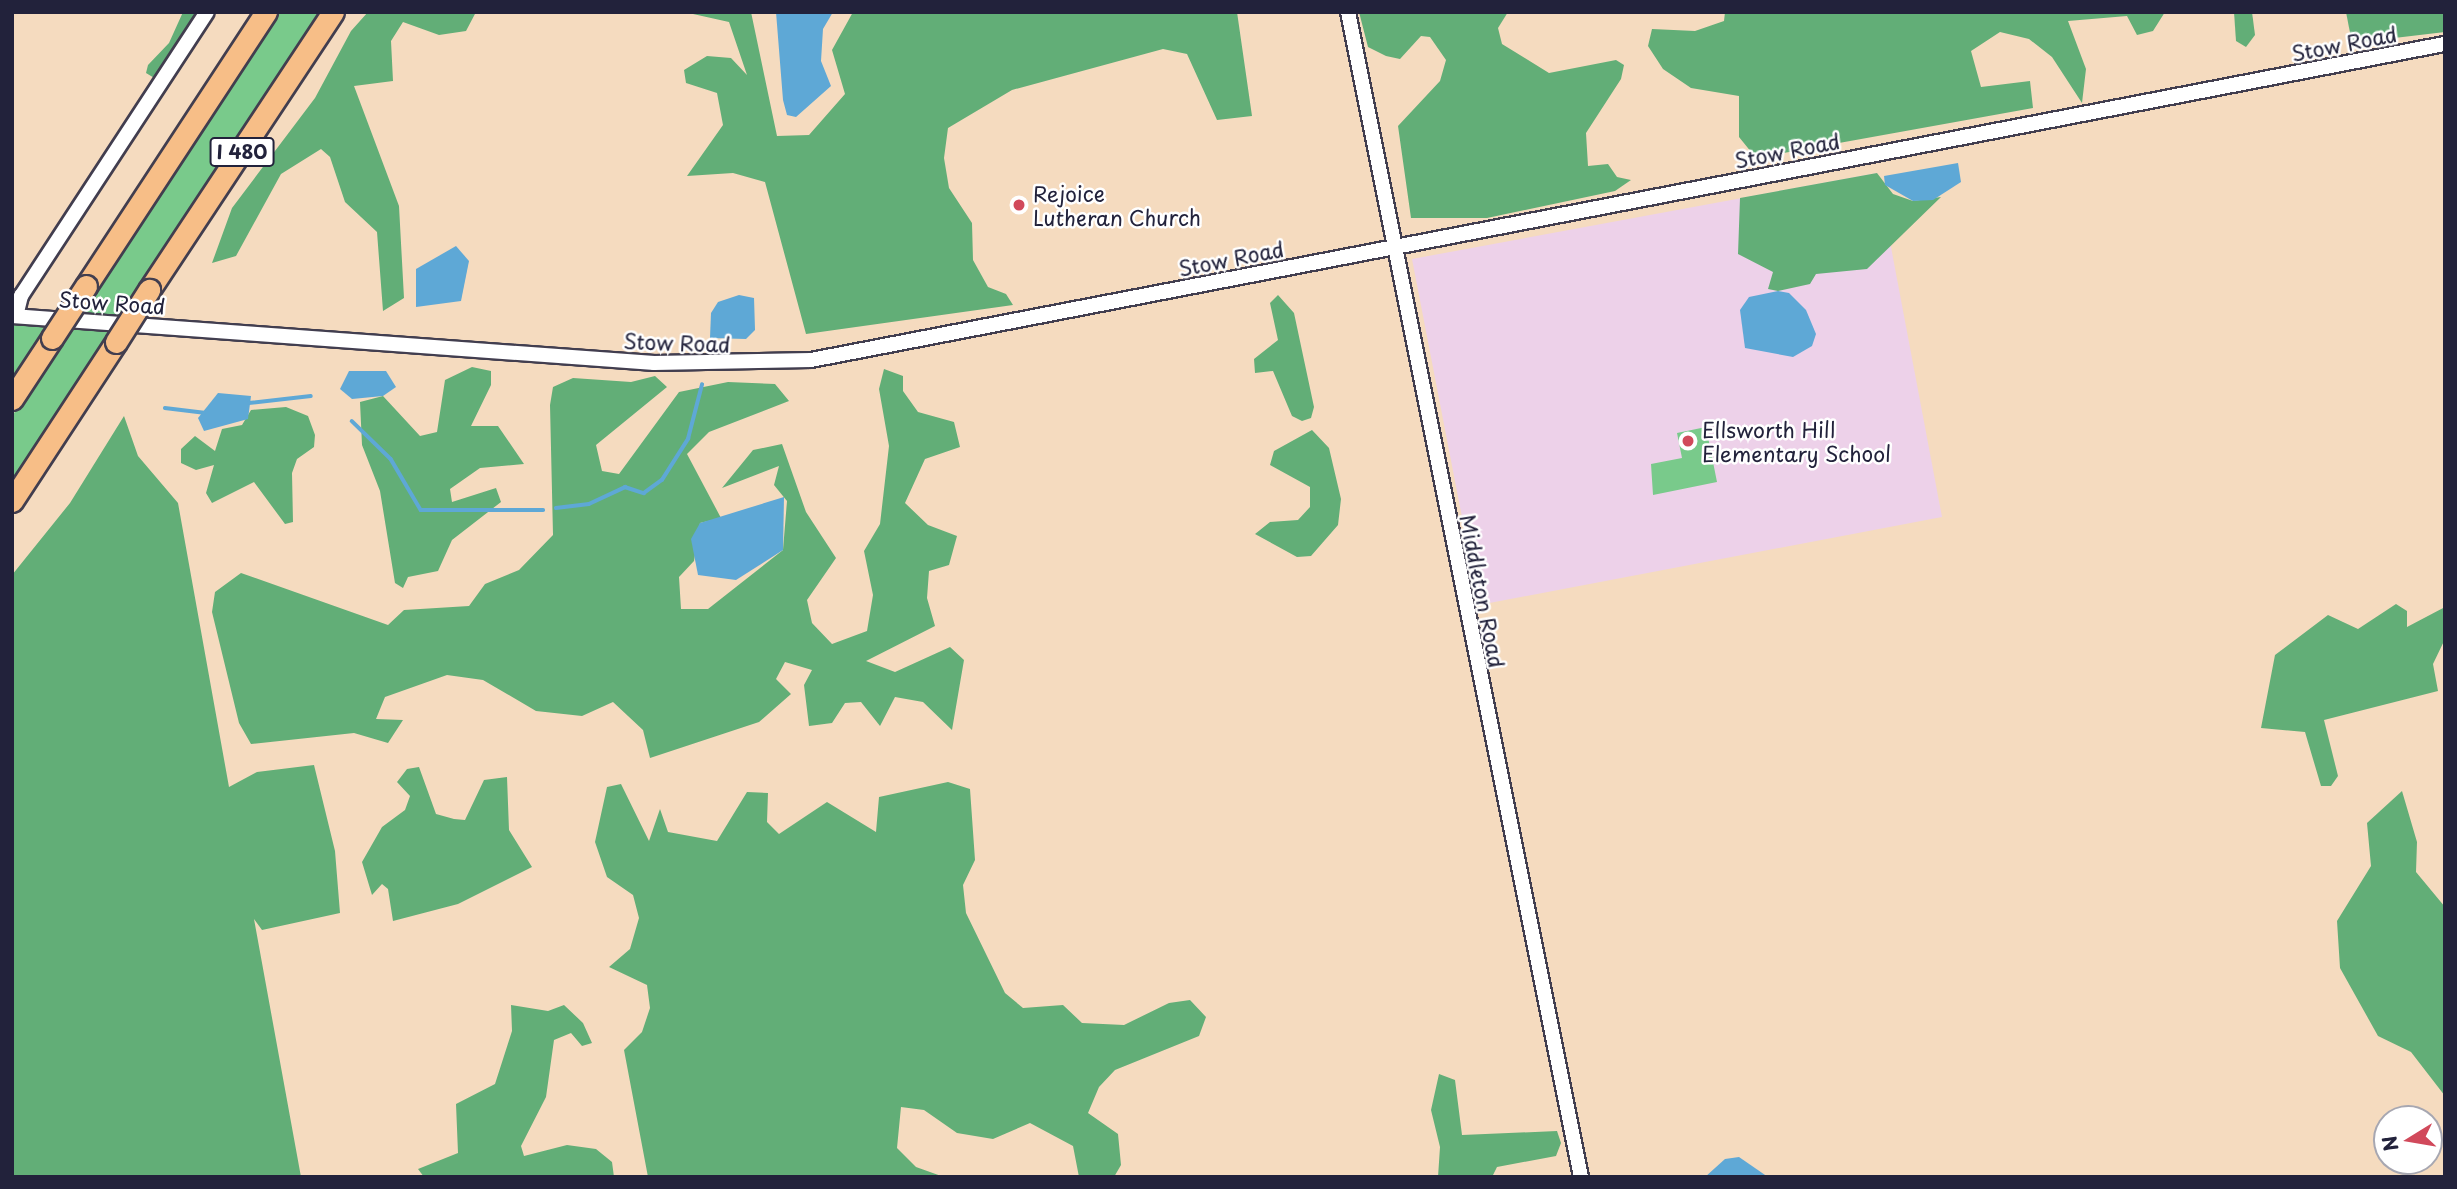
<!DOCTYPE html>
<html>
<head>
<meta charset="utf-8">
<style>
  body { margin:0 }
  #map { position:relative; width:2457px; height:1189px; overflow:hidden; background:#f5dbbf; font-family:"Playpen Sans",sans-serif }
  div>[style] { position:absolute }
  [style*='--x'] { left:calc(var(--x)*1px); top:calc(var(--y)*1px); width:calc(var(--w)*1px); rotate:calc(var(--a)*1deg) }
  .built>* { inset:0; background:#edd1e9 }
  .green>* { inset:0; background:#79ca8b }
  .forest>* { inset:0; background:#62ae77 }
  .water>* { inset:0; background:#5ea8d6 }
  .stream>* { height:3.5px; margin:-1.75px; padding:0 1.75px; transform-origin:1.75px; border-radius:1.75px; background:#5ea8d6 }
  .roads { filter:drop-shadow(2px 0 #423e4f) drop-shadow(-2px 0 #423e4f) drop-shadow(0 2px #423e4f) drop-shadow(0 -2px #423e4f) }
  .minor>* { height:14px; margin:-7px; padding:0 7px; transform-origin:7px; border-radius:7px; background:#fff }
  .highway>* { height:21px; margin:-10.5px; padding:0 10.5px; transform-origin:10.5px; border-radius:10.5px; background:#f7be87 }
  .bridges { filter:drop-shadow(2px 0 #423e4f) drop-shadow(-2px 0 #423e4f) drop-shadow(0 2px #423e4f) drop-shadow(0 -2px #423e4f) }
  .highway-bridge>* { height:21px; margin:-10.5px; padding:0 10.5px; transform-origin:10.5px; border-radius:10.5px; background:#f7be87 }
  .dots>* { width:19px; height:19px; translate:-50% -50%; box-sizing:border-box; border:4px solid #fff; border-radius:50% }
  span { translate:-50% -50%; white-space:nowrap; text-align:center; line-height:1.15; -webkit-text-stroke:5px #fff; paint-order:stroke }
  .shield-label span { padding:2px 5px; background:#fff; border:2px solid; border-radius:5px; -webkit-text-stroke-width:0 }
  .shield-label { font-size:19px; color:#22223b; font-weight:700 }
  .street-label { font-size:21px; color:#22223b }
  .poi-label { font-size:21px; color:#22223b }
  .left { translate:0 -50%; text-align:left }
  .frame { position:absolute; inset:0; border:14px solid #22223b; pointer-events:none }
  .north { position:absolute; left:2373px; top:1105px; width:70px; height:70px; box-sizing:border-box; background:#fff; border:2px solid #a7a7b1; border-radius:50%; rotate:259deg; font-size:19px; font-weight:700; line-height:28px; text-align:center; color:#22223b }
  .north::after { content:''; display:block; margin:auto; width:24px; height:32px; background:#d1495b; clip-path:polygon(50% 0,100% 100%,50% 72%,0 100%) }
</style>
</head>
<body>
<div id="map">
  <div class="built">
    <i style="clip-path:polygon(1877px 173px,1942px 517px,1479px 605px,1412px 259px)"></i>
  </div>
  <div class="green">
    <i style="clip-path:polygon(277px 12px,323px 12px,120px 317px,81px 315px)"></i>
    <i style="clip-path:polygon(12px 322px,47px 325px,12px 378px)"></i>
    <i style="clip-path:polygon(74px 328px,109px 331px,12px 482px,12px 416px)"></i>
    <i style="clip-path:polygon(1706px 427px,1717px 482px,1653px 495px,1651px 464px,1682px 458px,1677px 433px)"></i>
  </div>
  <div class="forest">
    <i style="clip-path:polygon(183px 12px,199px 12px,156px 79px,146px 73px,148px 65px,169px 43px)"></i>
    <i style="clip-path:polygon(368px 12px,476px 12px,466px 31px,439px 35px,403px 22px,391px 41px,393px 81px,354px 86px,399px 206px,404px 298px,383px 311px,377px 232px,345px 202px,330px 157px,321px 149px,281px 174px,236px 256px,212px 263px,232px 208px,315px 98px,351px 31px)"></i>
    <i style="clip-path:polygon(684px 12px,751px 12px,777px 136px,809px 135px,845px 94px,832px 50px,853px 12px,1237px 12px,1252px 116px,1217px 120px,1187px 54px,1163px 49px,1012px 90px,948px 128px,944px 158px,949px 188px,972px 223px,973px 260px,988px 287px,1006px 294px,1013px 305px,806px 334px,765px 182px,733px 173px,687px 176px,723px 125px,717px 93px,686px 83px,684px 70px,707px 56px,731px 58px,747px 75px,729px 22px)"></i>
    <i style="clip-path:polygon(1359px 12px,1508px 12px,1498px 28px,1502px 44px,1549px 73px,1616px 60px,1624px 65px,1621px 79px,1586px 133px,1588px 166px,1608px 164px,1617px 177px,1631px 180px,1615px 191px,1487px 218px,1411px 218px,1398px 126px,1440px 81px,1446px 60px,1430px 37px,1421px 36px,1400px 59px,1386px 56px,1368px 47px)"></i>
    <i style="clip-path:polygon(1725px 12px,2165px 12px,2153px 31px,2137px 35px,2127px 16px,2068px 21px,2086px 69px,2082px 103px,2052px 57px,2029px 39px,2000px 32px,1971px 51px,1981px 87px,2030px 81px,2033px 108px,1756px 158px,1739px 137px,1739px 96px,1691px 88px,1663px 69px,1648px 46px,1652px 29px,1695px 31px,1724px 21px)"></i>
    <i style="clip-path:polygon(2234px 12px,2252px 12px,2255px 35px,2246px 47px,2236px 41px)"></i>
    <i style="clip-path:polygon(2346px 12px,2445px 12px,2445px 32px,2352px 43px)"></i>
    <i style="clip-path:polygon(1877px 173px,1893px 194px,1913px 201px,1941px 197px,1867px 269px,1816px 274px,1810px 284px,1778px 291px,1768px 289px,1773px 272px,1738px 254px,1740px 198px)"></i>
    <i style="clip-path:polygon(1278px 295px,1294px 313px,1314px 407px,1311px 418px,1302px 421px,1292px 416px,1273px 371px,1255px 373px,1254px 359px,1278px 340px,1270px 303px)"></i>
    <i style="clip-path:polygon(472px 367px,491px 371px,491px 385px,471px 426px,498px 426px,524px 464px,480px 468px,450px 489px,452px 502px,496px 488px,501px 502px,452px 540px,438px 571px,408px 577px,403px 588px,395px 583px,380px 491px,362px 445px,360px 402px,383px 396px,420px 436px,437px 432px,445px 380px)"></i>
    <i style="clip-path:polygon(884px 369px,903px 376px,903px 391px,918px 412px,954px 422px,960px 447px,925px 459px,905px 503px,928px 525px,957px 536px,949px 565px,929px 571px,927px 598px,935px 626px,866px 661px,895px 672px,950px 647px,964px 660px,952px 730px,923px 702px,895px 697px,880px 726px,861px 702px,845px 703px,832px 723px,809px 726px,804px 685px,812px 670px,785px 662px,776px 679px,791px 694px,759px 722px,650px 758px,643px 730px,613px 702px,582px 716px,536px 711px,483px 680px,447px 675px,385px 697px,376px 719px,403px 720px,388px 743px,354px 733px,251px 744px,239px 723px,212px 612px,215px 592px,241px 573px,388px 625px,404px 610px,469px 606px,485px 584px,519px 570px,553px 535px,550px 405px,553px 387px,573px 378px,631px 382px,655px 376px,667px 387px,596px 445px,602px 471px,619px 474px,679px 392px,728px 382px,775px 384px,789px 401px,709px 432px,687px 454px,721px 518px,700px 523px,694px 561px,679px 577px,681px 609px,708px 609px,783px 550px,787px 501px,774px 485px,779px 466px,722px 488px,753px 450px,782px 444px,806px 512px,836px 558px,807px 600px,812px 623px,832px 644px,867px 631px,873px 595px,864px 551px,880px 524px,889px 446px,879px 389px)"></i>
    <i style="clip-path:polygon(286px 407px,308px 416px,315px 435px,314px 447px,297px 459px,292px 473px,293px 522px,285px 524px,254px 482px,212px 503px,206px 493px,214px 465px,196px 470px,181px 463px,181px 449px,195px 436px,215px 451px,222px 429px,242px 425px,251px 410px)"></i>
    <i style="clip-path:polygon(124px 416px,138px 456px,178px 503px,229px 787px,257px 772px,314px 765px,335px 851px,340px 913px,262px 930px,254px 919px,301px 1177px,12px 1177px,12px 575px,70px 503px)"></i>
    <i style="clip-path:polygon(1312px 430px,1329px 448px,1341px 499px,1338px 525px,1311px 556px,1297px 557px,1255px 534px,1270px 522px,1298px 520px,1310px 507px,1310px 487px,1270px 465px,1274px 451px)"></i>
    <i style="clip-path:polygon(2396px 604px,2407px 611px,2407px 627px,2445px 607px,2445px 639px,2433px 664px,2438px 691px,2324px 720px,2338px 776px,2331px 786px,2321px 786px,2305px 732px,2261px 728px,2275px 655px,2328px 615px,2358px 629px)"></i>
    <i style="clip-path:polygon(419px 767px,436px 814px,454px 819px,465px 820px,484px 780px,507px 777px,509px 830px,532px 867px,458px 904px,393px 921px,388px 889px,382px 884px,372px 895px,362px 862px,382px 827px,405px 810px,410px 796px,397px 782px,407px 769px)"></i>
    <i style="clip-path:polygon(948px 782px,970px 789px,975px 860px,963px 885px,966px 913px,1005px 993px,1023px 1008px,1063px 1005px,1082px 1023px,1124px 1025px,1169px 1003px,1190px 1000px,1206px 1017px,1199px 1036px,1115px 1070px,1099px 1087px,1088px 1113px,1118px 1134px,1121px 1165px,1114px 1177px,1079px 1177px,1073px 1146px,1030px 1123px,993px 1139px,957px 1133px,924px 1110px,901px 1107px,897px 1148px,916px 1167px,944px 1177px,648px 1177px,624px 1050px,642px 1032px,650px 1008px,647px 985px,609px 967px,630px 949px,639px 918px,633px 895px,607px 877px,595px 842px,607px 787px,621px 784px,649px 841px,660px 809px,668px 832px,717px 841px,747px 792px,768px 793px,767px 822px,779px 834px,827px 802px,876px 832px,879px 797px)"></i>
    <i style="clip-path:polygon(2402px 791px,2417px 842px,2416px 872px,2445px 907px,2445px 1096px,2411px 1052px,2378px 1036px,2340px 968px,2337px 921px,2371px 866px,2367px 823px)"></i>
    <i style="clip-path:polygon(511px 1005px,548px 1011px,564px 1005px,583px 1023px,592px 1043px,582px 1046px,571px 1033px,554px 1040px,546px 1097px,521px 1146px,524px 1156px,567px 1145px,596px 1149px,612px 1162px,614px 1177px,424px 1177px,418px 1169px,458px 1153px,456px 1104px,495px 1084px,512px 1031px)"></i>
    <i style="clip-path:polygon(1439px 1074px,1455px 1080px,1462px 1135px,1557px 1131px,1561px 1143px,1556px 1156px,1497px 1167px,1492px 1177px,1438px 1177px,1440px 1147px,1431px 1110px)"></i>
  </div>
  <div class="water">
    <i style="clip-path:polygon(776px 12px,833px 12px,823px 29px,821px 61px,831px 86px,796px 117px,787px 115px,783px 100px)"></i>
    <i style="clip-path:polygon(1958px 163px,1961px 182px,1933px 200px,1913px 201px,1885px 185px,1884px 176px)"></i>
    <i style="clip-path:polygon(456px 246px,469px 261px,461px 301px,416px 307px,416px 269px)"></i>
    <i style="clip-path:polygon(1778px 291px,1789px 293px,1806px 310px,1816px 334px,1812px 346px,1793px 357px,1745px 348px,1740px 310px,1749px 297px)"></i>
    <i style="clip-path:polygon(739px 295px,754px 298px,755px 330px,746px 339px,710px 338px,711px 313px,718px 302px)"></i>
    <i style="clip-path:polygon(349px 371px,386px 371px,396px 387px,383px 396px,352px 399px,340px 389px)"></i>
    <i style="clip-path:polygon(218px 393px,251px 396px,248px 419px,204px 431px,198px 418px)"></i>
    <i style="clip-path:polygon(784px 497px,783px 550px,736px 580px,698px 575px,691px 539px,700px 523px)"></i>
    <i style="clip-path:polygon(1739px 1157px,1768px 1177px,1705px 1177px,1725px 1159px)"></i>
  </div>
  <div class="stream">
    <i style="--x:249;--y:403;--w:62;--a:-6.4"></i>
    <i style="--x:165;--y:408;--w:39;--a:7"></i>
    <i style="--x:352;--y:421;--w:54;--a:44.3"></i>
    <i style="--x:391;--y:459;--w:59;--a:59.5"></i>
    <i style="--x:421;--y:510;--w:122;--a:0"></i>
    <i style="--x:556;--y:508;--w:33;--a:-7"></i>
    <i style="--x:589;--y:504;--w:40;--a:-25"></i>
    <i style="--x:625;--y:487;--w:20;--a:18"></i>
    <i style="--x:644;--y:493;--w:22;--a:-36"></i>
    <i style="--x:662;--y:480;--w:49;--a:-57.6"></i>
    <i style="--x:688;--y:439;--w:56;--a:-75.5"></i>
  </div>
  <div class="roads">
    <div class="minor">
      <i style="--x:1348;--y:12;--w:1188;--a:78.69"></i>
      <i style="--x:12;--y:316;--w:644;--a:4.19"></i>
      <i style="--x:654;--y:363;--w:157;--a:-1.1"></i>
      <i style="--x:811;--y:360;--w:1664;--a:-10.95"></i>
      <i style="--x:16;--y:316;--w:21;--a:-76"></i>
      <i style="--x:21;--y:296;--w:339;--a:-56.8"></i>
    </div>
    <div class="highway">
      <i style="--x:86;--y:286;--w:328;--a:-56.7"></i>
      <i style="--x:149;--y:290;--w:333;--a:-56.5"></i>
      <i style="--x:12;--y:399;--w:73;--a:-56.7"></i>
      <i style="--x:12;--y:501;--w:190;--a:-56.8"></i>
    </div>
  </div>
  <div class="bridges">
    <div class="highway-bridge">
      <i style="--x:52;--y:338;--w:62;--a:-56.8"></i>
      <i style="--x:116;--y:342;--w:62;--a:-57.6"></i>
    </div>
  </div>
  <div class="dots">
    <i style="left:1019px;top:205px;background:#d1495b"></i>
    <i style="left:1688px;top:441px;background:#d1495b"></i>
  </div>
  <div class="shield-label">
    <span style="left:242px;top:152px">I 480</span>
  </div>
  <div class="street-label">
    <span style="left:2344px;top:43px;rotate:-11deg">Stow Road</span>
    <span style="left:1787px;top:150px;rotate:-11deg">Stow Road</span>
    <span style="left:1231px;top:258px;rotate:-11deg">Stow Road</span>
    <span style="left:112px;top:302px;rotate:4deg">Stow Road</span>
    <span style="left:677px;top:342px;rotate:2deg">Stow Road</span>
    <span style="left:1483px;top:591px;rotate:79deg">Middleton Road</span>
  </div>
  <div class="poi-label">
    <span class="left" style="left:1033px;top:205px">Rejoice<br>Lutheran Church</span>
    <span class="left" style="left:1702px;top:441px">Ellsworth Hill<br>Elementary School</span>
  </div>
  <div class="frame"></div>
  <div class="north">N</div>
</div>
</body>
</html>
